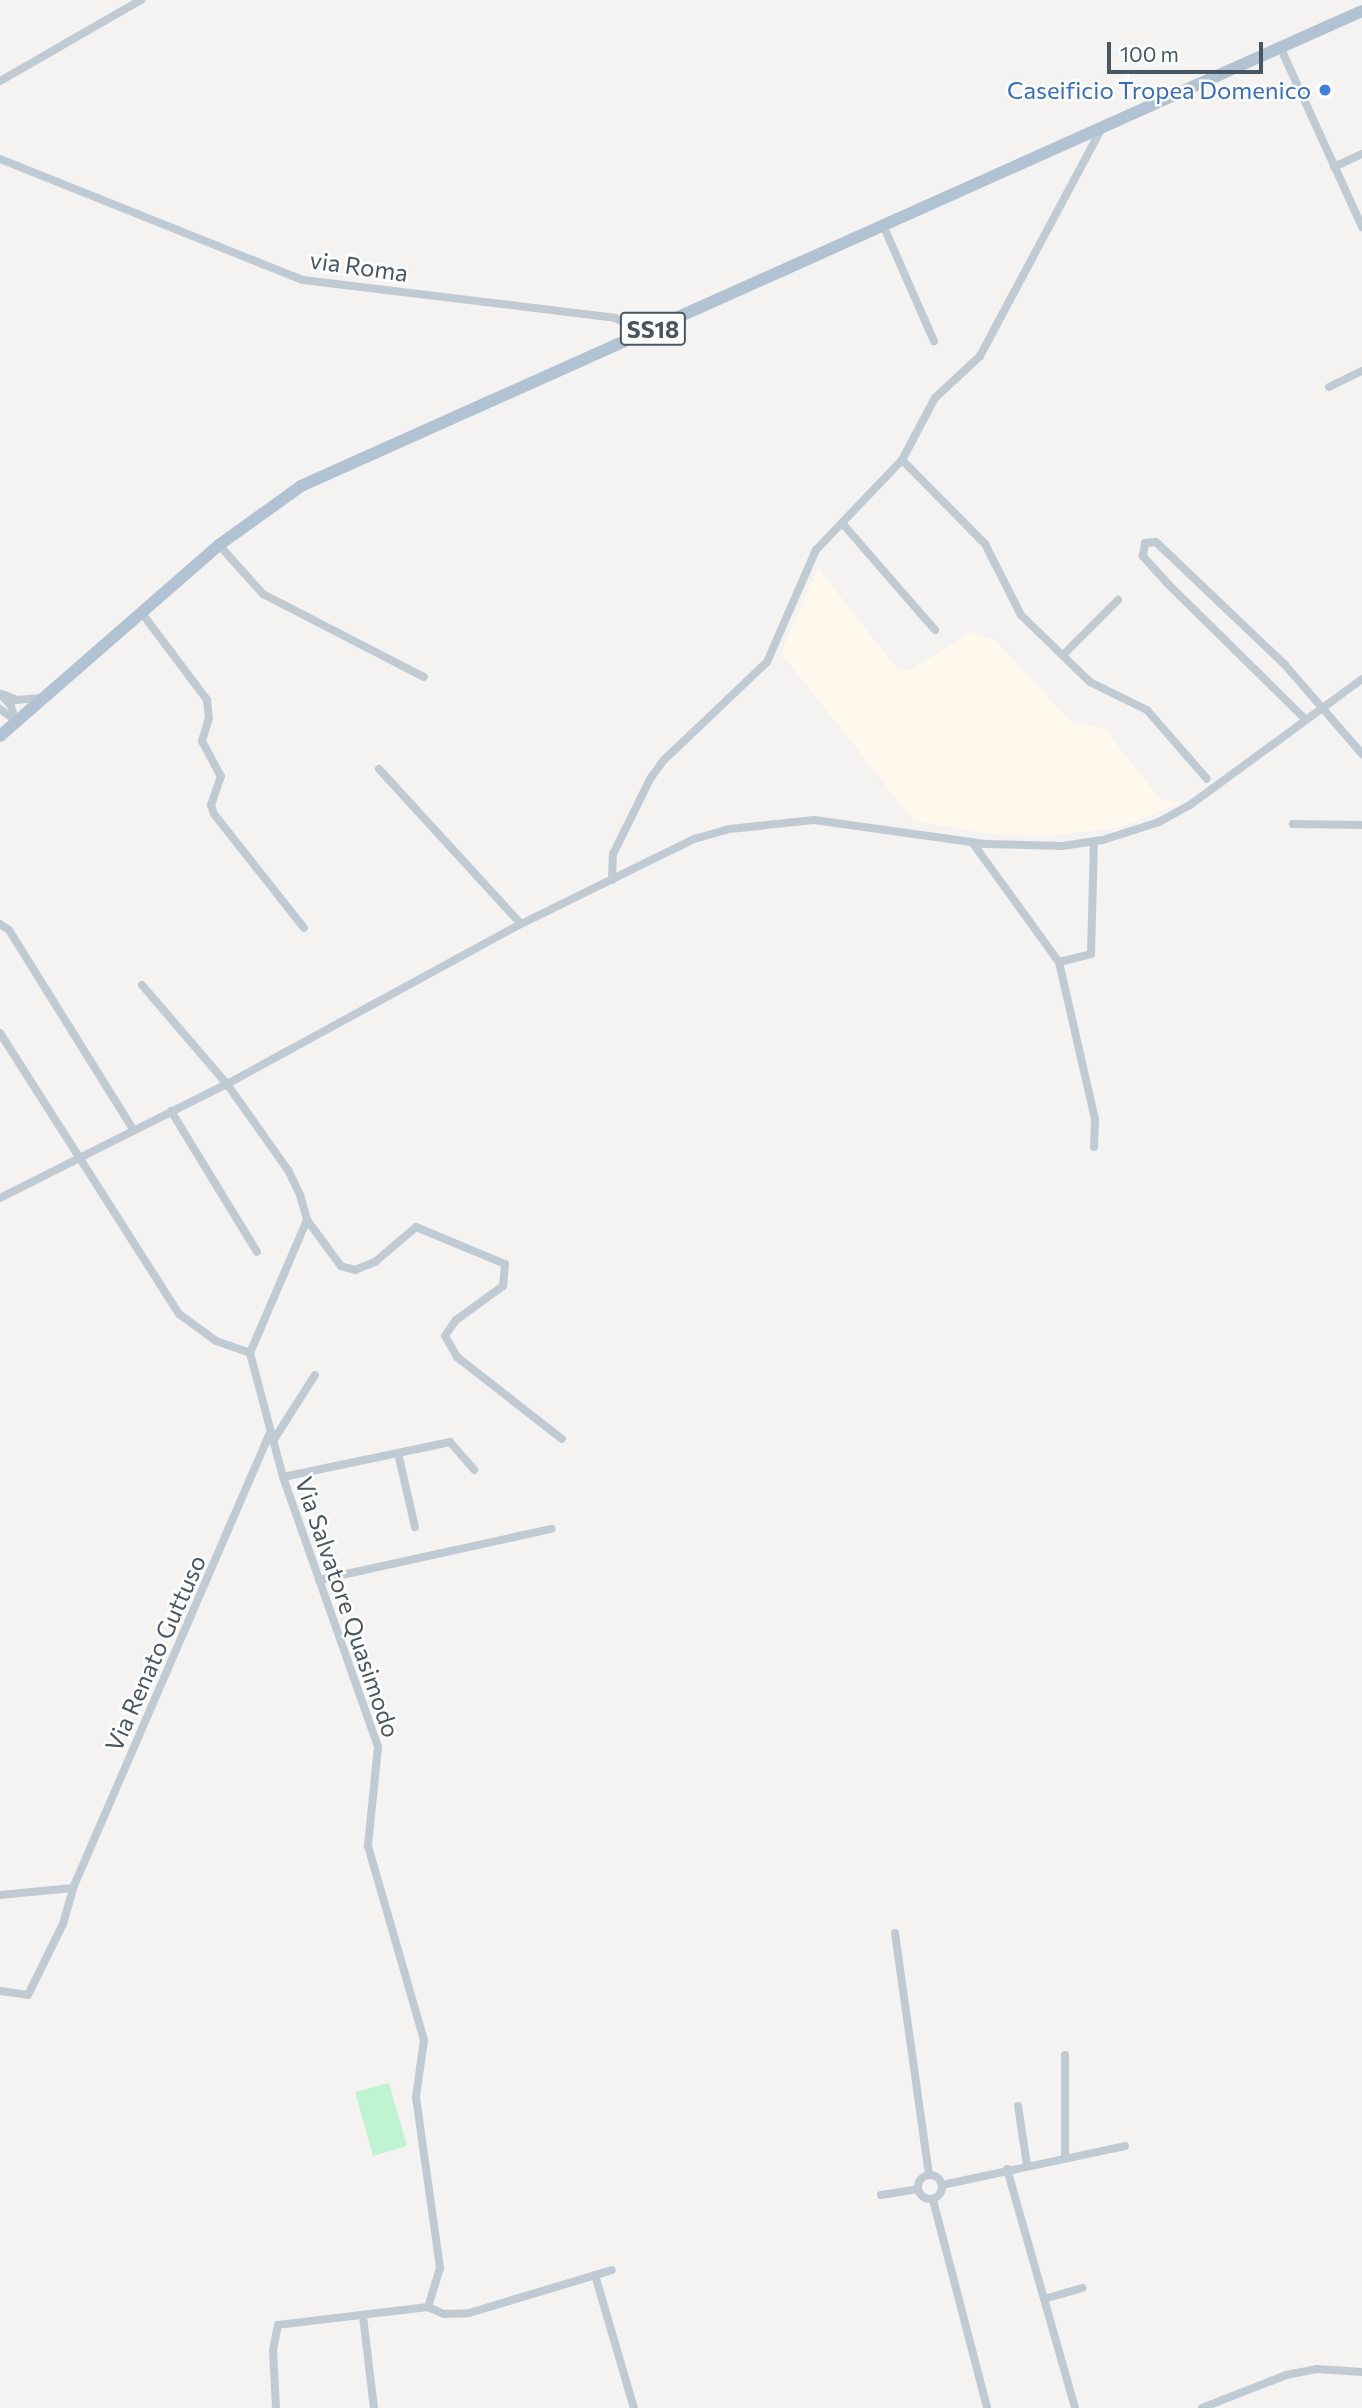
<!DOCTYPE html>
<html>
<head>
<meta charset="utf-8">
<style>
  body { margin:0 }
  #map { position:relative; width:1362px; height:2408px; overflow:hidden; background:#f5f2f2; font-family:Commissioner,sans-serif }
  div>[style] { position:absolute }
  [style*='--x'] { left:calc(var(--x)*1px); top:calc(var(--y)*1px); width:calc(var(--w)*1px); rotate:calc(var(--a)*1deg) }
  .commercial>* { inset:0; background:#fef8ed }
  .green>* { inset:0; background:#c0f3d2 }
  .minor>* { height:8px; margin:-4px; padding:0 4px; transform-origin:4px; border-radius:4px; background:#c0cad2 }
  .minor>.ring { margin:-4px; padding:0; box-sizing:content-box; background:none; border:8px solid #c0cad2; border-radius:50% }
  .primary>* { height:12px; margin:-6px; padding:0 6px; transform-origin:6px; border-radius:6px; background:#b1c2d2 }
  .dots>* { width:19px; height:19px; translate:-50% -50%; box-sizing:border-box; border:4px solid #fff; border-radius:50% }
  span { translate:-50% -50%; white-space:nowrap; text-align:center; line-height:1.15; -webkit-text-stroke:5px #fff; paint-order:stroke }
  .shield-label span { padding:2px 5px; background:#fff; border:2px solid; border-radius:5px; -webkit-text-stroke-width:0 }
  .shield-label { font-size:23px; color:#485662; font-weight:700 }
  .shop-label { font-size:24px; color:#366cbe }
  .right { translate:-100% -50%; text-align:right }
  .street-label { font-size:24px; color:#485662 }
  .scale { position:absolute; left:1107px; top:42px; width:156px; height:32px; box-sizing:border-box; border:4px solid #485662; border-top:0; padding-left:9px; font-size:21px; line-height:24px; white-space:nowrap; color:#485662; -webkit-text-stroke:5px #fff; paint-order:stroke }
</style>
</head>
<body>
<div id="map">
  <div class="commercial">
    <i style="clip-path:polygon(818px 568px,897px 669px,910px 670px,972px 632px,995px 640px,1072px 723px,1104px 728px,1161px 800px,1182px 802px,1118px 828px,1045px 836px,983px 833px,914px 821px,781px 653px)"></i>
  </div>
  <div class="green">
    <i style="clip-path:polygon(389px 2083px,407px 2146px,373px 2156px,355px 2092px)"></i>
  </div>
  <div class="minor">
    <i style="--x:1281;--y:49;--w:196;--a:65.5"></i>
    <i style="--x:0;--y:81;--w:163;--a:-29.9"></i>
    <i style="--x:0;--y:159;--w:326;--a:21.8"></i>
    <i style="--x:303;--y:280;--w:314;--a:6.9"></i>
    <i style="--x:615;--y:318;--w:35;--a:24"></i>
    <i style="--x:1334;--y:167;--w:31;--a:-25"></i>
    <i style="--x:883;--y:225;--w:127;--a:66.3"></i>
    <i style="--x:1329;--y:387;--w:37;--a:-26"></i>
    <i style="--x:902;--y:460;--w:118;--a:45.3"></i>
    <i style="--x:985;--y:544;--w:80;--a:63.1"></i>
    <i style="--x:1021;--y:615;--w:96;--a:44.2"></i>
    <i style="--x:1090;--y:682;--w:64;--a:26.2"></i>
    <i style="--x:1147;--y:710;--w:91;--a:49"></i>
    <i style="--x:842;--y:523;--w:142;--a:49"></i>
    <i style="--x:219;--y:545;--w:66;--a:48.1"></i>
    <i style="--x:263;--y:594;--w:181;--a:27.3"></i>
    <i style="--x:141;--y:612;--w:110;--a:53.1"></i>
    <i style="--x:207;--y:700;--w:18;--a:84"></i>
    <i style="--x:209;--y:718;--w:24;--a:107"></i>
    <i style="--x:202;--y:741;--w:40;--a:62"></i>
    <i style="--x:221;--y:776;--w:31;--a:109"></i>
    <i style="--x:211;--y:805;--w:9;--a:72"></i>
    <i style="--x:214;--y:814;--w:145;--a:51.7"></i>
    <i style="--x:1063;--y:655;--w:78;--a:-45"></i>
    <i style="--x:0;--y:694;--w:16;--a:47"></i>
    <i style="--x:11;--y:706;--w:15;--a:74"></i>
    <i style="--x:15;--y:720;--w:19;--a:-144"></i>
    <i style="--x:2;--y:694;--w:16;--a:22"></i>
    <i style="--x:17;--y:700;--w:23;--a:-5"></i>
    <i style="--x:1306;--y:720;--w:194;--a:-135.4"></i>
    <i style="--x:1168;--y:584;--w:38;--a:-132"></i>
    <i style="--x:1143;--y:556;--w:13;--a:-81"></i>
    <i style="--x:1145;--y:543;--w:11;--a:-5"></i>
    <i style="--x:1156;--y:542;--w:178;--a:43.6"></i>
    <i style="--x:1285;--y:665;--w:118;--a:49.1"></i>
    <i style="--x:379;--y:769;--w:210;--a:47.5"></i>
    <i style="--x:1293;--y:824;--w:69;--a:0.8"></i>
    <i style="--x:972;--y:842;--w:148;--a:54.1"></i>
    <i style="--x:1059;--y:962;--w:161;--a:77.1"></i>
    <i style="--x:1095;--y:1119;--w:28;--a:92"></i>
    <i style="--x:612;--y:880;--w:26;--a:-88"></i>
    <i style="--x:613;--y:854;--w:84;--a:-63.7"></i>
    <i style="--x:650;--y:779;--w:24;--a:-54"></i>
    <i style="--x:664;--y:760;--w:142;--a:-43.6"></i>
    <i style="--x:767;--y:662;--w:122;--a:-66.4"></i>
    <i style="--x:816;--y:550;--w:124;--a:-46.3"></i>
    <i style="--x:902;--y:460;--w:70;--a:-62"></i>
    <i style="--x:935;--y:398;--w:62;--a:-43"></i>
    <i style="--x:980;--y:356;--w:257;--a:-61.9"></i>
    <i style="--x:0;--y:924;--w:11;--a:34"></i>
    <i style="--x:9;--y:930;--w:234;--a:58.1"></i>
    <i style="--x:1059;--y:962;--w:33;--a:-14"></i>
    <i style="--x:1091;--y:954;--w:112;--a:-88.5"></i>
    <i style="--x:142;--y:985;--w:130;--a:49.4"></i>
    <i style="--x:227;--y:1084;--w:105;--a:54.7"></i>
    <i style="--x:288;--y:1170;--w:28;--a:64"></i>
    <i style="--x:300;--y:1195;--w:26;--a:74"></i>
    <i style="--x:307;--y:1220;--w:145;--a:113.2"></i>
    <i style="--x:250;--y:1353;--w:128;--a:75.1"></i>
    <i style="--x:283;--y:1477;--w:286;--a:70.6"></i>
    <i style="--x:378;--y:1747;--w:100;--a:95.8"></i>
    <i style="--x:368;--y:1846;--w:202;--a:73.9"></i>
    <i style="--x:424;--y:2040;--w:58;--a:98"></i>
    <i style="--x:416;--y:2097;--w:173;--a:82"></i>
    <i style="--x:440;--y:2268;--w:41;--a:107.1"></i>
    <i style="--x:428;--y:2307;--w:151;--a:173.2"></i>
    <i style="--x:278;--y:2325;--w:25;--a:101"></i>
    <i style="--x:273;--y:2350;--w:58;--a:87"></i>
    <i style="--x:0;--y:1033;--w:333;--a:57.5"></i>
    <i style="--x:179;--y:1314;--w:46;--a:36.1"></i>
    <i style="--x:216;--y:1341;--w:36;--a:19"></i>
    <i style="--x:171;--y:1111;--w:165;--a:58.6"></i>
    <i style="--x:0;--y:1198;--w:254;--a:-26.7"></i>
    <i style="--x:227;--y:1084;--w:335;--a:-28.6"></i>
    <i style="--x:521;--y:924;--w:193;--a:-26.2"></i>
    <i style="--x:694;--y:839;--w:37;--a:-16"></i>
    <i style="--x:730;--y:829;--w:84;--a:-6.1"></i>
    <i style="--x:814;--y:820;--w:173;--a:8"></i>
    <i style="--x:985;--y:844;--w:77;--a:1.5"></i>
    <i style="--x:1062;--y:846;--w:41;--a:-8.3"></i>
    <i style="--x:1103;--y:840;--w:59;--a:-17.8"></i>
    <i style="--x:1159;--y:822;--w:35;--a:-29"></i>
    <i style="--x:1190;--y:805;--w:213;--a:-36.2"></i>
    <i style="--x:307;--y:1220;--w:57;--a:53.5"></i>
    <i style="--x:341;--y:1266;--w:15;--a:16"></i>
    <i style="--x:355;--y:1270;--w:22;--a:-22"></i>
    <i style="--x:375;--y:1262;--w:54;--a:-40.5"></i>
    <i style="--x:416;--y:1227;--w:96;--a:22.6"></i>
    <i style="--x:505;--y:1264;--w:22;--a:95"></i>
    <i style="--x:503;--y:1286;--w:58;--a:144.1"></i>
    <i style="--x:456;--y:1320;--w:19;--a:125"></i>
    <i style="--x:445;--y:1336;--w:24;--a:60"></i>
    <i style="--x:457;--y:1357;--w:133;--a:38"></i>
    <i style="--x:273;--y:1441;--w:78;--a:-57.5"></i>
    <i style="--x:398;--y:1453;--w:76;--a:77.1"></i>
    <i style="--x:283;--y:1477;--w:171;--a:-11.8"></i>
    <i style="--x:450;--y:1442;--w:37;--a:49"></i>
    <i style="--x:319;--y:1580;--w:238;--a:-12.4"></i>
    <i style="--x:0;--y:1895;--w:73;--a:-5.5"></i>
    <i style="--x:895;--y:1933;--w:244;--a:82"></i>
    <i style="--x:0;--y:1991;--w:28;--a:8"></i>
    <i style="--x:28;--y:1995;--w:79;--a:-63.8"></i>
    <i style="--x:63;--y:1924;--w:37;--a:-74"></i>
    <i style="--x:73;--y:1888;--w:496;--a:-66.6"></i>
    <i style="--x:1018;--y:2106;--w:60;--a:81.3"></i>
    <i style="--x:1065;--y:2157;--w:102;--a:-90"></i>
    <i style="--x:1007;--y:2169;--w:248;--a:74.1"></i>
    <i class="ring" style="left:918px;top:2175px;width:16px;height:16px"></i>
    <i style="--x:942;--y:2185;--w:187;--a:-12"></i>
    <i style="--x:881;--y:2195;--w:36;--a:-9"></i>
    <i style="--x:933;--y:2200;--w:215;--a:75.4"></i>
    <i style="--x:595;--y:2275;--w:139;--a:73.7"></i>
    <i style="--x:1044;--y:2299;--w:40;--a:-16"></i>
    <i style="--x:428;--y:2307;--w:17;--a:24"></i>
    <i style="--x:444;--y:2314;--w:25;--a:-2"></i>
    <i style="--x:469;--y:2313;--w:149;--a:-16.7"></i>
    <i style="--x:363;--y:2316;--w:93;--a:83.2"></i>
    <i style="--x:1202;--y:2408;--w:90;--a:-21.4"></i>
    <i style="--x:1286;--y:2375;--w:31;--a:-11"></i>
    <i style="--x:1316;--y:2369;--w:46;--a:3.7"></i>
  </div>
  <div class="primary">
    <i style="--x:0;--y:736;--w:291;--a:-41.1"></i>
    <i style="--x:219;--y:545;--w:101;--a:-35.7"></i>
    <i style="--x:301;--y:486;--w:1162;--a:-24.12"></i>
  </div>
  <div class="dots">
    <i style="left:1325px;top:90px;background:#3f7fe0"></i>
  </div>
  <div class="shield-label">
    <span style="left:653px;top:329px">SS18</span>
  </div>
  <div class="shop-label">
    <span class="right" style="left:1311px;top:90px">Caseificio Tropea Domenico</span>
  </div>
  <div class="street-label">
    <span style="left:359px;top:266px;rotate:8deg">via Roma</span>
    <span style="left:348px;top:1607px;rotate:71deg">Via Salvatore Quasimodo</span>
    <span style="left:155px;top:1653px;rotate:-66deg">Via Renato Guttuso</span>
  </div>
  <div class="scale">100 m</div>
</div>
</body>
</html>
